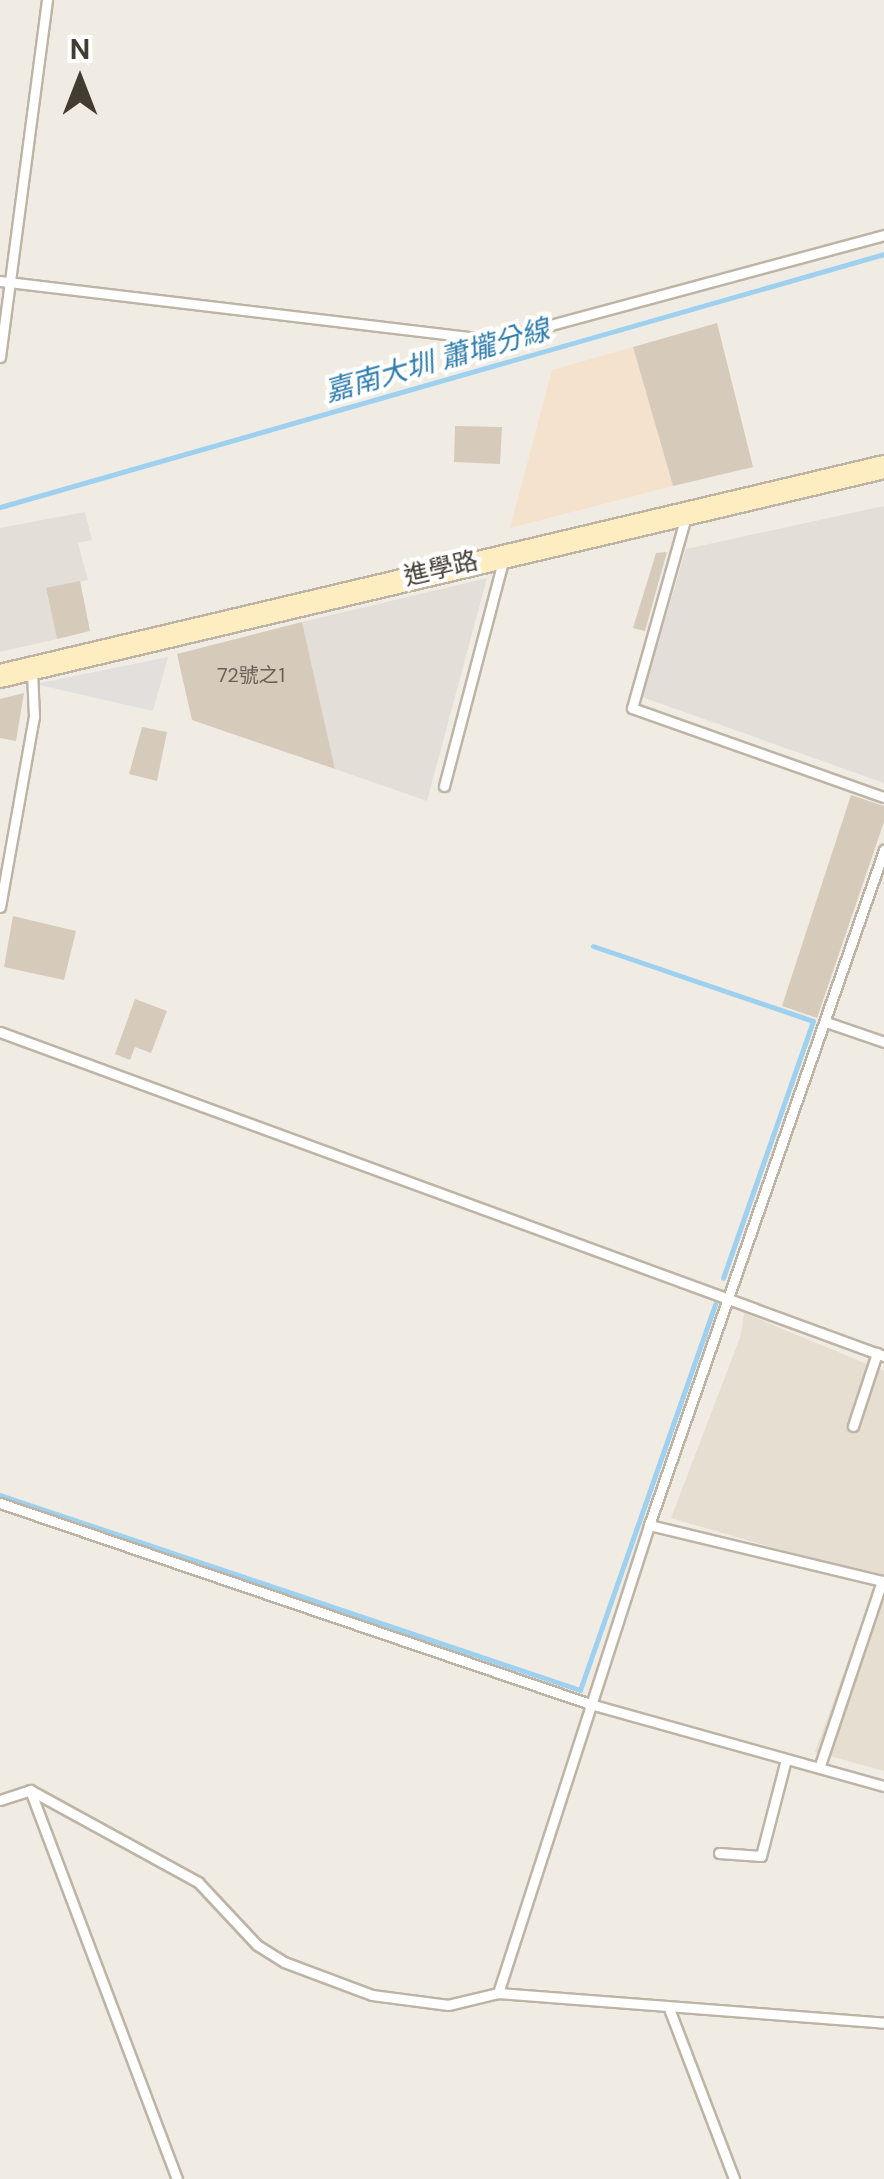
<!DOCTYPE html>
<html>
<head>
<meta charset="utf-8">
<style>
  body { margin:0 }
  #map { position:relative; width:884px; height:2179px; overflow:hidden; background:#f1ece3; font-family:"DM Sans","Noto Sans TC",sans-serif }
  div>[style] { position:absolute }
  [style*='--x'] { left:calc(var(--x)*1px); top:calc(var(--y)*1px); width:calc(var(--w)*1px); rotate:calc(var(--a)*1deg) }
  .residential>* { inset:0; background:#e5ded1 }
  .commercial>* { inset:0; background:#f4e2cd }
  .industrial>* { inset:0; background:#e3ded8 }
  .parking>* { inset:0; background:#e2dfdc }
  .stream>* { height:5px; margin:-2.5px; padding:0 2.5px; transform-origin:2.5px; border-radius:2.5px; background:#9ed1ef }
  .building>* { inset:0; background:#d6cabb }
  .roads { filter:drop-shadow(2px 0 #bdb4a6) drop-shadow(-2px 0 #bdb4a6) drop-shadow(0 2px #bdb4a6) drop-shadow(0 -2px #bdb4a6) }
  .service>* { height:9px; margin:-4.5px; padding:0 4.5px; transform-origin:4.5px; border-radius:4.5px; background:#fff }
  .secondary>* { height:22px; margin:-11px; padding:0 11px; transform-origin:11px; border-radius:11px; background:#feedc0 }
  span { translate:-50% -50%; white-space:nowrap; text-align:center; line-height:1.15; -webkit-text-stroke:8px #fff; paint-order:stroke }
  .number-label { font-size:20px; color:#686055 }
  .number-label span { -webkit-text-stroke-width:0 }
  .street-label { font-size:25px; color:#433c33 }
  .water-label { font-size:28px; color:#2e7dae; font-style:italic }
  .north { position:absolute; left:30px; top:30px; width:100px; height:100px; -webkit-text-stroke:8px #fff; paint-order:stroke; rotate:0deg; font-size:28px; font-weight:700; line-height:40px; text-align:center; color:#433c33 }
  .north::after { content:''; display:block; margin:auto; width:35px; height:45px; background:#433c33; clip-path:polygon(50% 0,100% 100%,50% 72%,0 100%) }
</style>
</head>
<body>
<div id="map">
  <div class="residential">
    <i style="clip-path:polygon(744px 1313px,884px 1371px,884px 1771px,815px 1752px,878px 1578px,671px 1518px,741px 1335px)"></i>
  </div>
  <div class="commercial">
    <i style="clip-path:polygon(633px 347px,673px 486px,510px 528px,552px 370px)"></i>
  </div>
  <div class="industrial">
    <i style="clip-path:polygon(884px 506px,884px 783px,642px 697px,686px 549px)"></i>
    <i style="clip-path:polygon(85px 512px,92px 540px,78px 543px,88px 580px,46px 589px,57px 639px,0 652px,0 528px)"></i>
    <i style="clip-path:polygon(487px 578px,427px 801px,335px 769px,302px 622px)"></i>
  </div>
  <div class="parking">
    <i style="clip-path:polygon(168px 657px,153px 711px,35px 684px)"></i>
  </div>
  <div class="stream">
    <i style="--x:0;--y:507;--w:919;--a:-15.97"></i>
    <i style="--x:593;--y:946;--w:232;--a:18.8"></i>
    <i style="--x:813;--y:1021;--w:272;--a:109.3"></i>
    <i style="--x:0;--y:1495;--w:612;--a:18.58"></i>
    <i style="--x:580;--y:1690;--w:409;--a:-70.7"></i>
  </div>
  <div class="building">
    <i style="clip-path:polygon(717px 323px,753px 467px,673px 486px,633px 347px)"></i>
    <i style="clip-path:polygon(455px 426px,502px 427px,500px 464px,454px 462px)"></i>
    <i style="clip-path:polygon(667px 552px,645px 631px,633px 628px,656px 553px)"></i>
    <i style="clip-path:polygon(80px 581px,90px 631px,57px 639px,46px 588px)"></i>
    <i style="clip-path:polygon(302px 622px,335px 769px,192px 720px,177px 654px)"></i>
    <i style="clip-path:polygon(24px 693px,16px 741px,0 738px,0 699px)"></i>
    <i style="clip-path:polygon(142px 727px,167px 732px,157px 781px,129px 774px)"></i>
    <i style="clip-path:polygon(851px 795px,884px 806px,884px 822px,817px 1018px,782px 1006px)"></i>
    <i style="clip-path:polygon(13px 916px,76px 931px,64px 980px,4px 967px)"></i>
    <i style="clip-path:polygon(135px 999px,167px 1011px,151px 1053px,135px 1047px,130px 1060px,115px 1054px)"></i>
  </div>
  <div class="roads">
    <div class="service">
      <i style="--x:0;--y:281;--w:499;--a:6.8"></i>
      <i style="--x:495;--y:340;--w:403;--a:-15.1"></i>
      <i style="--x:0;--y:357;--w:360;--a:-82.5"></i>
      <i style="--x:686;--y:516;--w:199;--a:105.7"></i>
      <i style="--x:632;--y:708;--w:267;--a:19.5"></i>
      <i style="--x:444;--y:786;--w:233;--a:-75.3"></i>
      <i style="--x:0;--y:907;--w:193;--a:-79.9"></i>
      <i style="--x:34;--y:717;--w:46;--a:-92.5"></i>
      <i style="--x:826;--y:1022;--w:61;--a:19"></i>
      <i style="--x:0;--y:1032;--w:942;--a:20.13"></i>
      <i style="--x:853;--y:1426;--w:77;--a:-71.8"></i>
      <i style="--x:0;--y:1503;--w:623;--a:18.81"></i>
      <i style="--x:590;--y:1704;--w:305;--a:15.6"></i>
      <i style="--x:649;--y:1525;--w:240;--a:13.5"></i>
      <i style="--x:882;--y:1581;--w:197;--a:108.6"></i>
      <i style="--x:30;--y:1790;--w:416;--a:69.3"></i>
      <i style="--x:0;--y:1800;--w:32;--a:-18"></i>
      <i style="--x:30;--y:1790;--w:192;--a:28.7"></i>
      <i style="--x:198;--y:1882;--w:86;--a:46.9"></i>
      <i style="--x:257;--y:1945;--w:32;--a:32"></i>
      <i style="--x:284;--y:1962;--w:94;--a:20.6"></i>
      <i style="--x:372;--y:1995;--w:77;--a:7.5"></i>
      <i style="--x:448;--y:2005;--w:51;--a:-13.5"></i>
      <i style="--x:498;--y:1993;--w:387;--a:4.4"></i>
      <i style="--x:719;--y:1853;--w:42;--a:4.1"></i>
      <i style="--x:761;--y:1856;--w:100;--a:-75.5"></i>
      <i style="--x:498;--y:1993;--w:492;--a:-72.1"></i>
      <i style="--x:649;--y:1525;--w:715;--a:-70.8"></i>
      <i style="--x:670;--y:2011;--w:180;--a:69.1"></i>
    </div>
    <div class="secondary">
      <i style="--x:0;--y:676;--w:908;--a:-13.3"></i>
    </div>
  </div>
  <div class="number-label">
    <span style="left:251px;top:675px">72號之1</span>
  </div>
  <div class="street-label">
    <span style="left:441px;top:569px;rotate:-13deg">進學路</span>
  </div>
  <div class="water-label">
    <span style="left:437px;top:361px;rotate:-16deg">嘉南大圳 蕭壠分線</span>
  </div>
  <div class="north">N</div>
</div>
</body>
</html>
